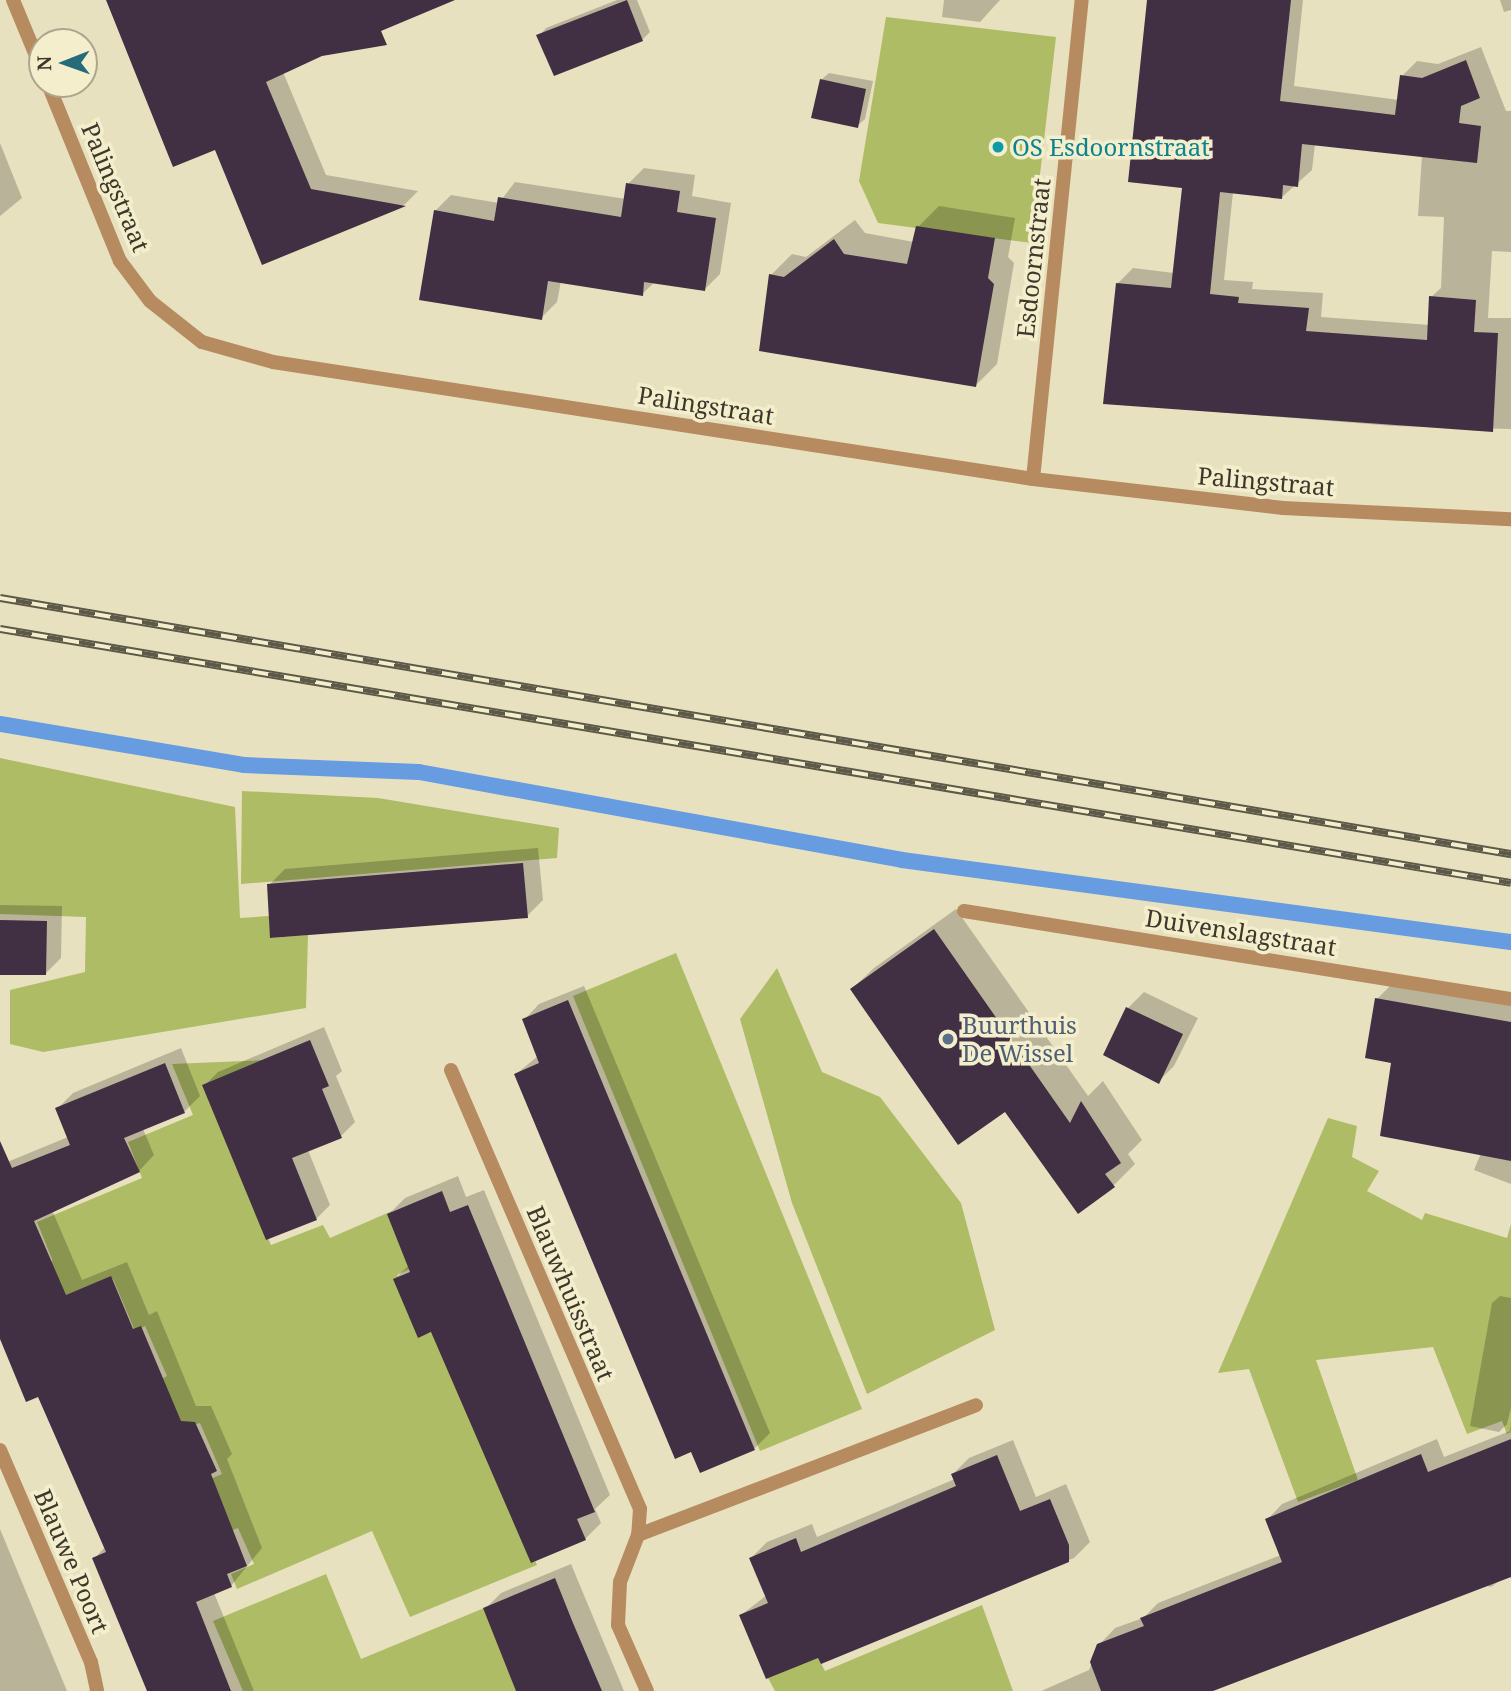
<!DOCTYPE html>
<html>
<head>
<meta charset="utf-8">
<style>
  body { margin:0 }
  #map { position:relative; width:1511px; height:1691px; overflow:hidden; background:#e8e1c0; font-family:"Noto Serif",serif }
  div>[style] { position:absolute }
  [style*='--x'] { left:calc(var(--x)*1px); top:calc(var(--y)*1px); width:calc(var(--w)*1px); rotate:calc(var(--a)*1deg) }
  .green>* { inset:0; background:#adbc65 }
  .shadow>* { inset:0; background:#0003 }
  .stream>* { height:16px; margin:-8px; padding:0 8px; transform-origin:8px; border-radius:8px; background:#679ce1 }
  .building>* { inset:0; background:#412f44 }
  .street>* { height:14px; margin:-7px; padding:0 7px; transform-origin:7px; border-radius:7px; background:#b78b60 }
  .rail>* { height:8px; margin-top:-4px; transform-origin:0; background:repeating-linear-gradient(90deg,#f5eecd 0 16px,#5d5948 0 32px); box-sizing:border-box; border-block:2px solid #5d5948 }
  .dots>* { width:19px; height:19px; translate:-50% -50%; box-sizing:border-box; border:4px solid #f5eecd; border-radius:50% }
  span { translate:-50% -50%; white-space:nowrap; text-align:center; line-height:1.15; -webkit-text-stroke:7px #f5eecd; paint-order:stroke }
  .culture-label { font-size:24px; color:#0d838f }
  .left { translate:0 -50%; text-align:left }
  .street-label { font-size:24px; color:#3c392c }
  .service-label { font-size:24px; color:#4e5e75 }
  .north { position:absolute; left:28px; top:28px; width:70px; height:70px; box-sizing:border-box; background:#f5eecd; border:2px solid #aba68d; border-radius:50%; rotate:269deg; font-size:19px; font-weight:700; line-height:28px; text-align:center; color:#3c392c }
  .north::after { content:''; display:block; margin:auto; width:24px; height:32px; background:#256b7a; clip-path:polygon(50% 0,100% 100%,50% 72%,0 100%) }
</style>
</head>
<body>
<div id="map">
  <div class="green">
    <i style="clip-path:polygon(886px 17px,1056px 37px,1032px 243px,878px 223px,859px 181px)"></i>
    <i style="clip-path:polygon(0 758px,235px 807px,240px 918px,269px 916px,271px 938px,308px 935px,306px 1008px,43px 1052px,10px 1044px,10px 990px,85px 972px,86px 917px,0 914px)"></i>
    <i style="clip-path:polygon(242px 791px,378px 798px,559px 828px,557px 858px,241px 884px)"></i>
    <i style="clip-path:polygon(676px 953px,862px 1409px,760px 1451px,573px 996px)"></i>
    <i style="clip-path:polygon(777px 968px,822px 1072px,880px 1097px,961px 1203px,995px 1330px,867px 1394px,792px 1203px,740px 1019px)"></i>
    <i style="clip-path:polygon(267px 1060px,224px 1130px,271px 1245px,323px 1225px,330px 1238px,392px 1211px,416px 1266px,397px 1275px,423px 1335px,436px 1331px,537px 1565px,410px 1617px,372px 1531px,237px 1589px,231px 1574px,254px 1564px,238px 1528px,222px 1534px,201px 1483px,222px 1474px,200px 1423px,181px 1430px,160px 1380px,167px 1376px,145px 1326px,135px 1331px,113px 1279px,52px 1305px,52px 1259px,37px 1222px,142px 1178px,128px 1142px,193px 1115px,172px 1064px)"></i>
    <i style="clip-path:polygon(1328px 1118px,1357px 1126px,1352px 1157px,1379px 1171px,1367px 1191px,1422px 1220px,1425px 1213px,1507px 1238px,1511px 1224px,1511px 1432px,1507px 1434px,1502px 1421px,1467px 1434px,1433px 1347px,1316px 1360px,1358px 1480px,1298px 1502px,1249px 1369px,1218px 1373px)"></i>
    <i style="clip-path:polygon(326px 1574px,361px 1659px,489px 1606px,525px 1691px,243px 1691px,213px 1621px)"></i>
    <i style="clip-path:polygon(982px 1605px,1013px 1691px,775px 1691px,768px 1678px,818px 1657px,825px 1671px)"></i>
  </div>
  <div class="shadow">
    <i style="clip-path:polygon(106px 0,394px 0,283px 72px,326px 175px,418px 191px,405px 204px,263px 263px,216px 148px)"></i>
    <i style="clip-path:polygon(617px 0,637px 0,650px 32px,642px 40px,539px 36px,546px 28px)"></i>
    <i style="clip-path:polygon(944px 0,1000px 0,980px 22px,942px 17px)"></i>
    <i style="clip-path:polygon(evenodd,1150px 0,1303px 0,1294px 86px,1399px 100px,1402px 76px,1417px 61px,1438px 64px,1481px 47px,1506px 111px,1511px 111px,1511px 252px,1492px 251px,1488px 318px,1511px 318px,1511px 429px,1394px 426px,1105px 403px,1118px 283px,1133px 268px,1174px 273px,1184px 187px,1150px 0,1315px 144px,1422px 155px,1418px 216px,1444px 217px,1441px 288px,1431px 297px,1430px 325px,1321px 317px,1323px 293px,1252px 289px,1253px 282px,1224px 280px,1233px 192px,1281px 198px,1312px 170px,1315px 144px)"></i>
    <i style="clip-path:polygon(1500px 0,1511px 0,1511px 10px,1504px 12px)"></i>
    <i style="clip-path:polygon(829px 73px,873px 81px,865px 119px,857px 126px,821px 80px)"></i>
    <i style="clip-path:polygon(0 143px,22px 198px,0 216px)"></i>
    <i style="clip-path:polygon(644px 168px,695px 175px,692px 196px,731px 203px,720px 274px,704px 290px,655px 282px,642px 294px,561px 281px,557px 302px,541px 318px,435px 211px,451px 195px,499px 203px,515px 182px,626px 199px,628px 184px)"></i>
    <i style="clip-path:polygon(939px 206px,1015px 218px,1008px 257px,1014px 263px,997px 364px,976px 385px,771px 275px,792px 254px,806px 257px,855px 220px,865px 233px,914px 242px,918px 227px)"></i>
    <i style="clip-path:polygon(538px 848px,543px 900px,527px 916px,269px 885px,285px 869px)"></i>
    <i style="clip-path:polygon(0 905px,62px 906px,61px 958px,45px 974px,0 973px)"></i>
    <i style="clip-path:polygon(956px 909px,1088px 1096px,1103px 1081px,1142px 1140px,1128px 1154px,1135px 1164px,1113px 1186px,1006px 1110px,852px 989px,874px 968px)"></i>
    <i style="clip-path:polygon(1393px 983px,1511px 1003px,1511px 1184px,1474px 1170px,1481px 1153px,1393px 1061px,1377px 999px)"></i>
    <i style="clip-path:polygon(584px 986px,770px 1433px,754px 1449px,692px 1449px,516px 1074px,538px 1056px,524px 1020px,539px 1004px)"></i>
    <i style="clip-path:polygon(1144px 992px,1198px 1018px,1174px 1066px,1159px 1081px,1105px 1054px,1128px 1008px)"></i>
    <i style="clip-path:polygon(324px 1027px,342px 1071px,336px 1076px,355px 1122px,341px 1136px,308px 1150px,330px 1205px,316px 1219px,204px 1086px,218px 1072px)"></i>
    <i style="clip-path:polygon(181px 1048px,200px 1096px,184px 1112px,143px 1129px,154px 1155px,139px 1171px,52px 1210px,82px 1280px,127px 1262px,149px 1315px,157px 1311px,196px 1406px,211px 1406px,232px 1454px,227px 1459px,262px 1548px,231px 1586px,214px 1593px,254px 1691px,149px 1691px,94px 1559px,105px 1547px,0 1273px,0 1165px,68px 1137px,57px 1109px,73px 1093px)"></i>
    <i style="clip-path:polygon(458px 1176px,466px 1197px,484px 1190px,610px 1495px,595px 1509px,601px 1523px,585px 1539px,395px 1279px,409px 1265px,389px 1214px,405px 1198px)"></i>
    <i style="clip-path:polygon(1500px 1296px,1511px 1298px,1511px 1408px,1507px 1424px,1499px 1432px,1470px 1426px,1492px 1303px)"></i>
    <i style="clip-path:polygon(1511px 1423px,1511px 1572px,1491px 1587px,1480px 1584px,1208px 1691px,1041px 1691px,1089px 1670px,1099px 1645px,1115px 1628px,1143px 1618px,1158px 1603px,1281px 1555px,1267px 1520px,1282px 1504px,1437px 1439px,1444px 1457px,1510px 1431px)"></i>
    <i style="clip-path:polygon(1013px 1440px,1036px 1497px,1066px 1484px,1090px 1542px,1074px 1558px,822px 1662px,819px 1656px,741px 1615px,767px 1595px,751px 1558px,767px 1542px,812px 1524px,817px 1537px,955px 1479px,953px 1474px,969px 1458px)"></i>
    <i style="clip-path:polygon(0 1529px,67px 1691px,0 1691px)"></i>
    <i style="clip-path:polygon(571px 1564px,624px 1691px,519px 1691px,485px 1609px,501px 1593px)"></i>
  </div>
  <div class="stream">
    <i style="--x:0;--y:724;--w:247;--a:9.5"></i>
    <i style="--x:244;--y:765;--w:175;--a:2.3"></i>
    <i style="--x:419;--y:772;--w:491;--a:10.3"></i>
    <i style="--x:902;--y:860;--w:614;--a:7.67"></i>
  </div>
  <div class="building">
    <i style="clip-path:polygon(106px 0,455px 0,381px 31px,387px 45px,322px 56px,266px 82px,311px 189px,406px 206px,262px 265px,215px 150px,173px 167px)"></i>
    <i style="clip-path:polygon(627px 0,643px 41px,554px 76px,536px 35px)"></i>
    <i style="clip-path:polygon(1147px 0,1291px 0,1280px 101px,1395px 115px,1400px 75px,1422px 78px,1466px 60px,1480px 98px,1461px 106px,1459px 123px,1481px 126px,1477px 163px,1302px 144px,1298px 187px,1283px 185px,1282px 199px,1220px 192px,1210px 294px,1239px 297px,1238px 303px,1309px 308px,1306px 331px,1427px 340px,1429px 296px,1476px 300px,1474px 332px,1498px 333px,1493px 432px,1103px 404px,1116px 283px,1171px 288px,1182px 188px,1128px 182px)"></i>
    <i style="clip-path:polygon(820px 79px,866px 89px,858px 128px,811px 118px)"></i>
    <i style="clip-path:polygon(626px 183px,680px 191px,677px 212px,716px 218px,705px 291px,644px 282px,643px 296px,548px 281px,542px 320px,419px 300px,434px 210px,494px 221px,498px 197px,621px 217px)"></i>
    <i style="clip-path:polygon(916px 226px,995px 238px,988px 278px,994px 284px,976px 387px,759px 351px,769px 274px,784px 277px,834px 239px,844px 254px,907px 264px)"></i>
    <i style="clip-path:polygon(523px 863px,528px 918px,270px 938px,267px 884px)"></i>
    <i style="clip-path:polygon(0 920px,47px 921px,46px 975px,0 975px)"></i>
    <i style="clip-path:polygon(934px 929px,1070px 1123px,1081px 1101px,1121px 1163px,1105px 1174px,1115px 1187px,1078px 1214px,1005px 1112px,958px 1145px,850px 989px)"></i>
    <i style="clip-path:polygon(1375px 998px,1511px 1022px,1511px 1161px,1380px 1136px,1391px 1063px,1365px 1058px)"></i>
    <i style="clip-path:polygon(568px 1000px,755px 1450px,700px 1473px,691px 1452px,675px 1459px,514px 1074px,539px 1063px,522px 1019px)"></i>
    <i style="clip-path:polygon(1126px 1007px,1183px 1034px,1159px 1084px,1103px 1055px)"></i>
    <i style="clip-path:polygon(310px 1040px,329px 1086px,322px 1089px,342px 1138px,292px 1158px,317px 1220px,266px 1240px,202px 1085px)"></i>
    <i style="clip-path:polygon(165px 1063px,185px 1113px,124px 1138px,140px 1172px,34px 1221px,66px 1295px,111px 1276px,133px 1329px,141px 1326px,181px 1421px,195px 1422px,217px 1471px,211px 1474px,247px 1566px,227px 1574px,232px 1587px,196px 1602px,231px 1691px,147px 1691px,92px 1558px,106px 1552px,38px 1397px,26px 1402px,0 1339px,0 1141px,12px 1168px,70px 1145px,55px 1108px)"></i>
    <i style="clip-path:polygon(442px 1191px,450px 1212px,468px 1205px,595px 1512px,577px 1519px,586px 1540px,531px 1563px,431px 1332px,418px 1338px,393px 1279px,410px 1272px,387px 1214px)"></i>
    <i style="clip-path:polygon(1511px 1439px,1511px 1577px,1213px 1691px,1101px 1691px,1090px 1662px,1097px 1644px,1144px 1626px,1140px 1618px,1282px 1562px,1265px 1519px,1421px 1454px,1428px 1472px)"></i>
    <i style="clip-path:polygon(997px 1455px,1020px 1511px,1050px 1499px,1069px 1545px,1069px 1562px,821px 1664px,818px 1658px,766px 1679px,739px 1615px,768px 1603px,749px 1558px,796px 1538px,801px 1552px,956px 1486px,951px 1474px)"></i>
    <i style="clip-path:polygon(555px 1578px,573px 1623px,602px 1691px,516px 1691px,483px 1608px)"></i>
  </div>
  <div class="street">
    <i style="--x:13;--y:0;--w:76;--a:67.5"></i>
    <i style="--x:48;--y:84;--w:191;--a:67.9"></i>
    <i style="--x:120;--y:261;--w:50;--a:53.1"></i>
    <i style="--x:150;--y:301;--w:66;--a:38.3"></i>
    <i style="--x:202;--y:342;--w:74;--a:15.7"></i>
    <i style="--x:273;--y:362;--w:769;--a:8.75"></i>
    <i style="--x:1033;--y:479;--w:252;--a:6.6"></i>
    <i style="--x:1283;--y:508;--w:228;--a:2.8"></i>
    <i style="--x:1033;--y:479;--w:481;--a:-84.2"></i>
    <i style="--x:964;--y:911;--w:554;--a:9.14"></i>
    <i style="--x:451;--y:1070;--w:478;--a:66.7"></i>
    <i style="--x:640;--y:1509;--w:26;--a:94"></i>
    <i style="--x:638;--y:1535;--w:50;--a:111"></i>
    <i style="--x:620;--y:1582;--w:43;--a:92.7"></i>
    <i style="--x:618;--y:1625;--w:72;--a:66.3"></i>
    <i style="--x:0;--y:1450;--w:231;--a:66.8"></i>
    <i style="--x:91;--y:1662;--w:30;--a:78"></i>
    <i style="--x:638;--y:1535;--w:362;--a:-21"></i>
  </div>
  <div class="rail">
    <i style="--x:0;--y:598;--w:1533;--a:9.62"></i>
    <i style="--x:0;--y:629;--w:1532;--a:9.54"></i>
  </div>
  <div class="dots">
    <i style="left:998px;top:147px;background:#0f9aa8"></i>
    <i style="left:948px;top:1039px;background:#5c6f8a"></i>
  </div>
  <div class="culture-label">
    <span class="left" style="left:1012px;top:147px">OS Esdoornstraat</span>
  </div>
  <div class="street-label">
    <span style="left:116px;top:187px;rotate:67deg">Palingstraat</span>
    <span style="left:1033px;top:258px;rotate:-84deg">Esdoornstraat</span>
    <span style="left:706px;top:405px;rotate:9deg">Palingstraat</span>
    <span style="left:1266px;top:481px;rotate:5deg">Palingstraat</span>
    <span style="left:1241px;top:932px;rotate:9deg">Duivenslagstraat</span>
    <span style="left:571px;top:1293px;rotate:67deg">Blauwhuisstraat</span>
    <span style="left:72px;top:1561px;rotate:67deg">Blauwe Poort</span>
  </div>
  <div class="service-label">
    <span class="left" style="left:962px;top:1039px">Buurthuis<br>De Wissel</span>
  </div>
  <div class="north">N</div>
</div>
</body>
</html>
